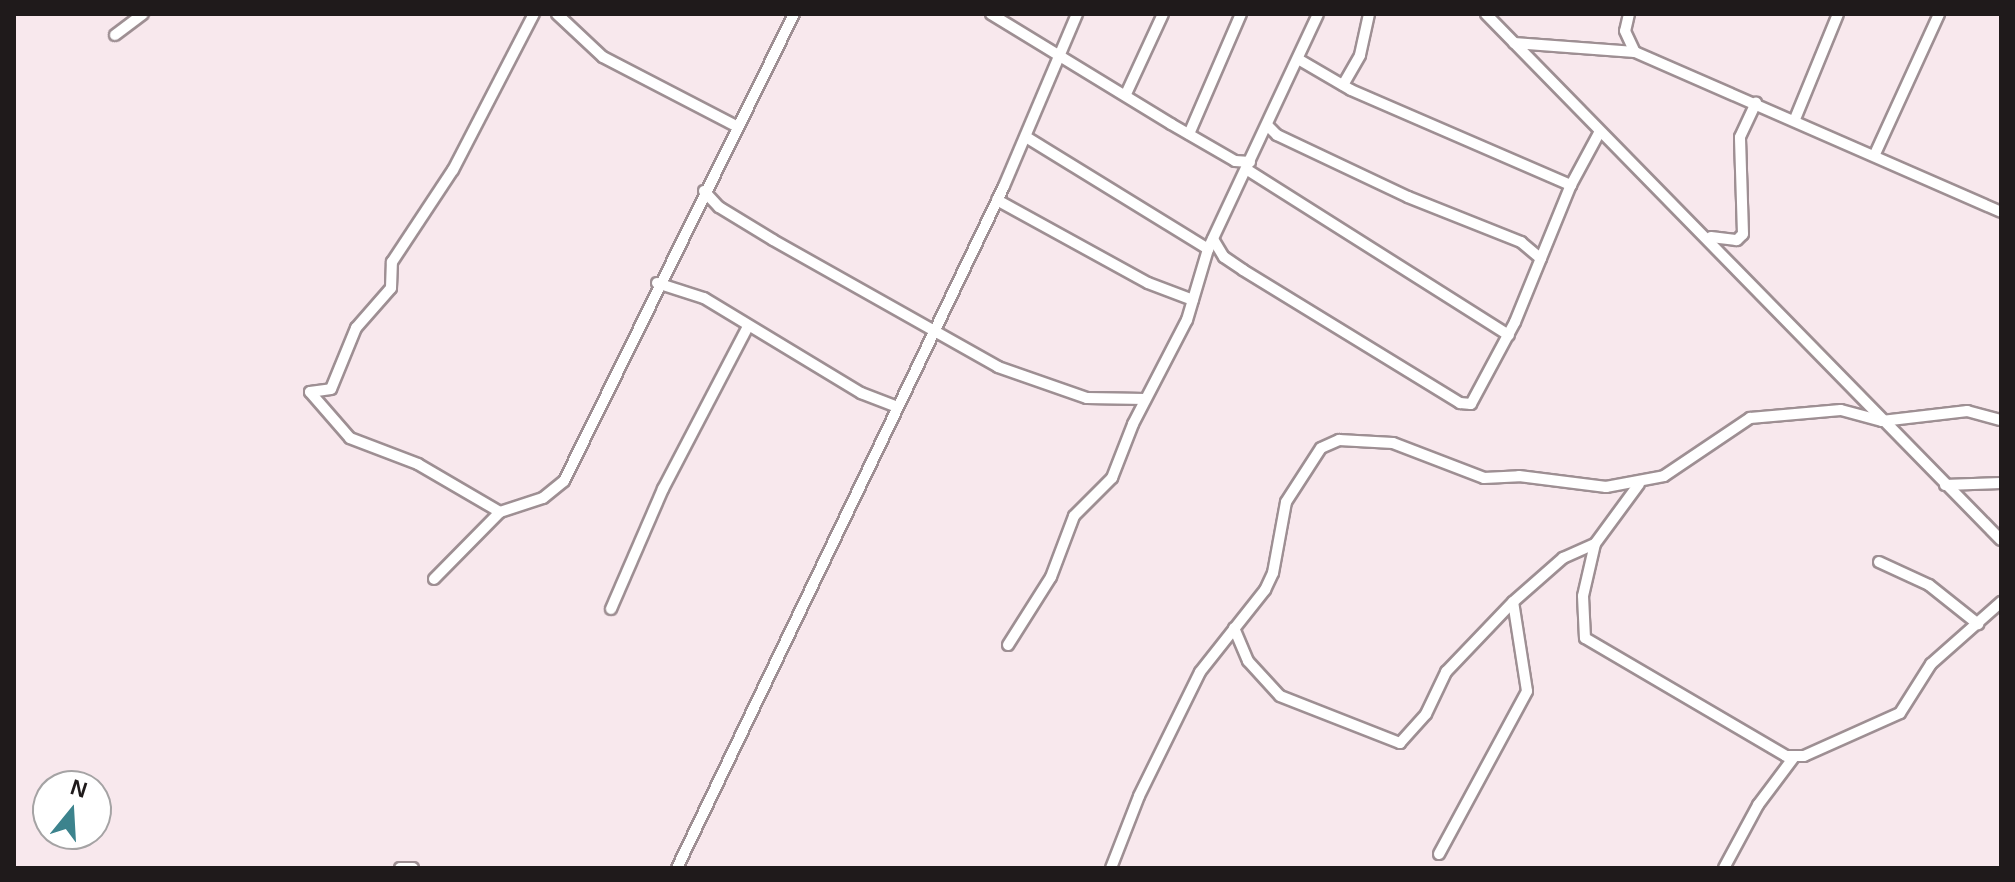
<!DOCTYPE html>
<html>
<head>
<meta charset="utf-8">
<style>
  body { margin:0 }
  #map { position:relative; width:2015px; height:882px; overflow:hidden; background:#f8e8ed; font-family:Arial,sans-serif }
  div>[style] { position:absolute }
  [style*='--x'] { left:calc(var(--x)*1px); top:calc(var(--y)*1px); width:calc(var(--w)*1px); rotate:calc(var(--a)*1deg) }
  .roads { filter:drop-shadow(2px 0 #9e8f93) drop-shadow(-2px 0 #9e8f93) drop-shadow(0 2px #9e8f93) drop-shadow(0 -2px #9e8f93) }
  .street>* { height:10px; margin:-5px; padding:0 5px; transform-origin:5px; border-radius:5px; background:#fff }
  span { translate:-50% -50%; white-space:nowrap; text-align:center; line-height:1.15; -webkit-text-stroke:8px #fff; paint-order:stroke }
  .frame { position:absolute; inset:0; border:16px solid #1f1a1b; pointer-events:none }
  .north { position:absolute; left:32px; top:770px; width:80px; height:80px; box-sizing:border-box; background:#fff; border:2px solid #a5a3a4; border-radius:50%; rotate:18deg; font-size:22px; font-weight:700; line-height:32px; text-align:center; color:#1f1a1b }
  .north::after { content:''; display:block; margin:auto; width:28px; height:36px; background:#3c838d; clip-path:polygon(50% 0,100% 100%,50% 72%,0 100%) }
</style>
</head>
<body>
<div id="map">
  <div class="roads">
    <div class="street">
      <i style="--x:557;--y:14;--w:63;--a:43.1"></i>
      <i style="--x:603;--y:57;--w:152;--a:27.4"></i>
      <i style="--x:991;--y:14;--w:211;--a:31.4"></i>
      <i style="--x:1171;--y:124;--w:74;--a:30"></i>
      <i style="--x:1235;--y:161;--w:15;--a:4"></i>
      <i style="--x:1486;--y:14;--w:736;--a:45.61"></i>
      <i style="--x:1629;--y:14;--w:17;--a:103"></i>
      <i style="--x:1625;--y:31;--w:23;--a:65"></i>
      <i style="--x:115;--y:35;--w:35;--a:-37"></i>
      <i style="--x:1514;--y:43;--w:121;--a:4.3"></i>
      <i style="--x:1635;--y:52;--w:399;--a:23.6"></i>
      <i style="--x:1298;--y:59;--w:61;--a:30.3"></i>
      <i style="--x:1351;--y:90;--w:240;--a:23.4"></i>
      <i style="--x:1343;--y:85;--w:34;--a:-60"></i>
      <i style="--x:1360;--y:55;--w:42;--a:-77.6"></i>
      <i style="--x:1126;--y:94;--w:88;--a:-65.2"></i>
      <i style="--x:1795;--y:119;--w:113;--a:-67.7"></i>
      <i style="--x:1268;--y:126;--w:13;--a:45"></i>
      <i style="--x:1277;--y:135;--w:145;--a:25.3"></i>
      <i style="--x:1408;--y:197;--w:122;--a:21.7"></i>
      <i style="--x:1521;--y:242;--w:26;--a:40"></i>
      <i style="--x:1189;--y:134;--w:131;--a:-66.6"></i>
      <i style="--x:1026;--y:137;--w:214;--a:31.6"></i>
      <i style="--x:1875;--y:154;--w:154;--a:-65.4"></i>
      <i style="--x:1246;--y:169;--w:311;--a:32.3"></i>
      <i style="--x:704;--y:191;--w:22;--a:47"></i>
      <i style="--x:719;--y:207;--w:63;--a:31.4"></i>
      <i style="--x:773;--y:240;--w:258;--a:29.4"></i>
      <i style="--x:998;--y:367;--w:94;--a:19.2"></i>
      <i style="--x:1087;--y:398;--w:58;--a:1"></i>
      <i style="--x:997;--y:200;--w:172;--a:28.8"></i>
      <i style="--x:1148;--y:283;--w:48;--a:20.7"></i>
      <i style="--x:1711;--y:237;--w:26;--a:7"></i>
      <i style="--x:1737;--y:240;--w:8;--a:-45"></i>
      <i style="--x:1743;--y:234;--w:97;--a:-91.8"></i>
      <i style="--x:1740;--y:137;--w:38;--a:-65"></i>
      <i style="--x:1213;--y:239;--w:21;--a:59"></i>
      <i style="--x:1224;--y:257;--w:23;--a:34"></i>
      <i style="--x:1243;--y:270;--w:255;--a:31.5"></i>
      <i style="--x:1460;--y:403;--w:11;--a:5"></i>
      <i style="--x:1471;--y:404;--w:93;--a:-61.8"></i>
      <i style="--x:1515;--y:322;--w:148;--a:-67.8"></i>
      <i style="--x:1571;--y:185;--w:59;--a:-61.7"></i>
      <i style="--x:657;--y:283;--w:49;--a:17.7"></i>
      <i style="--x:704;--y:298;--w:184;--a:31.2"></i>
      <i style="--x:861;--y:393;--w:39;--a:21"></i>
      <i style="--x:1639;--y:484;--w:74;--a:126.3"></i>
      <i style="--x:1595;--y:544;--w:53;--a:103"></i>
      <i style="--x:1583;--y:596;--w:42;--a:87.3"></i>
      <i style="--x:1585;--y:638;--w:233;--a:30.4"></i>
      <i style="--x:1786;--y:756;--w:18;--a:0"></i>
      <i style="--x:1804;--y:756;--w:105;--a:-24.1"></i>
      <i style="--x:1900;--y:713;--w:58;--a:-57.7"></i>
      <i style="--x:1931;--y:664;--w:94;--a:-41.5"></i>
      <i style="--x:1945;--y:485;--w:56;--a:-2"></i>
      <i style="--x:500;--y:512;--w:95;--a:-149.7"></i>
      <i style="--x:418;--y:464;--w:73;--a:-159.1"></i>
      <i style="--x:350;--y:438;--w:61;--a:-131"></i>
      <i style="--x:310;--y:392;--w:21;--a:-8"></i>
      <i style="--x:331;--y:389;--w:66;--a:-67.7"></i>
      <i style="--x:356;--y:328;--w:53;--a:-48.8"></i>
      <i style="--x:391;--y:288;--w:26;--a:-88"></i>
      <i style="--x:392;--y:262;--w:110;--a:-56.5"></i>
      <i style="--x:453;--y:170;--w:176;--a:-62.6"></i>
      <i style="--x:1879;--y:562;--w:55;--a:24.7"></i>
      <i style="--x:1929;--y:585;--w:63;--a:38.5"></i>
      <i style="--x:434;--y:579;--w:94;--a:-45.4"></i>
      <i style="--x:500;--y:512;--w:45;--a:-18"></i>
      <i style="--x:543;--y:498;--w:27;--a:-39"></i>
      <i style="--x:564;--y:481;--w:521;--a:-63.78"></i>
      <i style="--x:611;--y:609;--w:131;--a:-66.6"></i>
      <i style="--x:663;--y:489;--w:182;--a:-62.4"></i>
      <i style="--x:1234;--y:628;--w:36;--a:67"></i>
      <i style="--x:1248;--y:661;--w:47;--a:47.6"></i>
      <i style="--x:1280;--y:696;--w:129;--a:21.4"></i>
      <i style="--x:1400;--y:743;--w:39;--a:-48"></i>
      <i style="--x:1426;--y:714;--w:47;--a:-64.5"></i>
      <i style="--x:1446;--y:672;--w:97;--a:-46.3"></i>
      <i style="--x:1513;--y:602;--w:67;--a:-41.3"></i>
      <i style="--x:1563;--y:558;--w:35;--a:-24"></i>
      <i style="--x:1008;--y:645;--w:80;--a:-57.7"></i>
      <i style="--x:1051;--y:577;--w:65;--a:-69.3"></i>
      <i style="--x:1074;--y:516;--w:54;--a:-45"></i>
      <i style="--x:1112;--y:478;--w:58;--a:-68.7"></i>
      <i style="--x:1133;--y:424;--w:117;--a:-62.6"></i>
      <i style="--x:1187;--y:320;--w:74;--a:-73.5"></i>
      <i style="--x:1208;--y:249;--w:259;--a:-64.9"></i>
      <i style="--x:1439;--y:854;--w:185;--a:-61.6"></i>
      <i style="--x:1527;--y:691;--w:90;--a:-98.9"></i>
      <i style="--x:400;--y:868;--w:13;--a:0"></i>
      <i style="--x:677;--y:868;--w:756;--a:-64.38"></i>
      <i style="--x:1004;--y:186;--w:187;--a:-67"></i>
      <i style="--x:1111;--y:868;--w:77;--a:-68.7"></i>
      <i style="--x:1139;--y:796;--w:138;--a:-63.8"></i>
      <i style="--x:1200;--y:672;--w:105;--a:-51.6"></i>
      <i style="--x:1265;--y:590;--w:19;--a:-65"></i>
      <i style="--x:1273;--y:573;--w:72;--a:-79.6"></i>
      <i style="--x:1286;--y:502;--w:64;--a:-57.1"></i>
      <i style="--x:1321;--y:448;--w:20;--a:-24"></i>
      <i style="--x:1339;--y:440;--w:54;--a:3.2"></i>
      <i style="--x:1393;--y:443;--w:97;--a:21"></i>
      <i style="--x:1484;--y:478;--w:35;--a:-3"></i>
      <i style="--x:1519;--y:476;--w:88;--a:7.2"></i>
      <i style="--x:1606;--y:487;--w:59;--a:-10.7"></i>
      <i style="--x:1664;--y:476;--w:104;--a:-34"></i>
      <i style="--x:1750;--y:418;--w:91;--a:-5"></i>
      <i style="--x:1841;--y:410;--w:42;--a:15"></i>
      <i style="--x:1882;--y:421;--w:86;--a:-6.7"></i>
      <i style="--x:1967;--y:411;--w:35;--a:15"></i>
      <i style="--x:1724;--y:868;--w:72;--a:-61.6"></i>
      <i style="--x:1758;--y:805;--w:60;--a:-53.1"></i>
    </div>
  </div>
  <div class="frame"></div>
  <div class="north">N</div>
</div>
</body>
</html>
